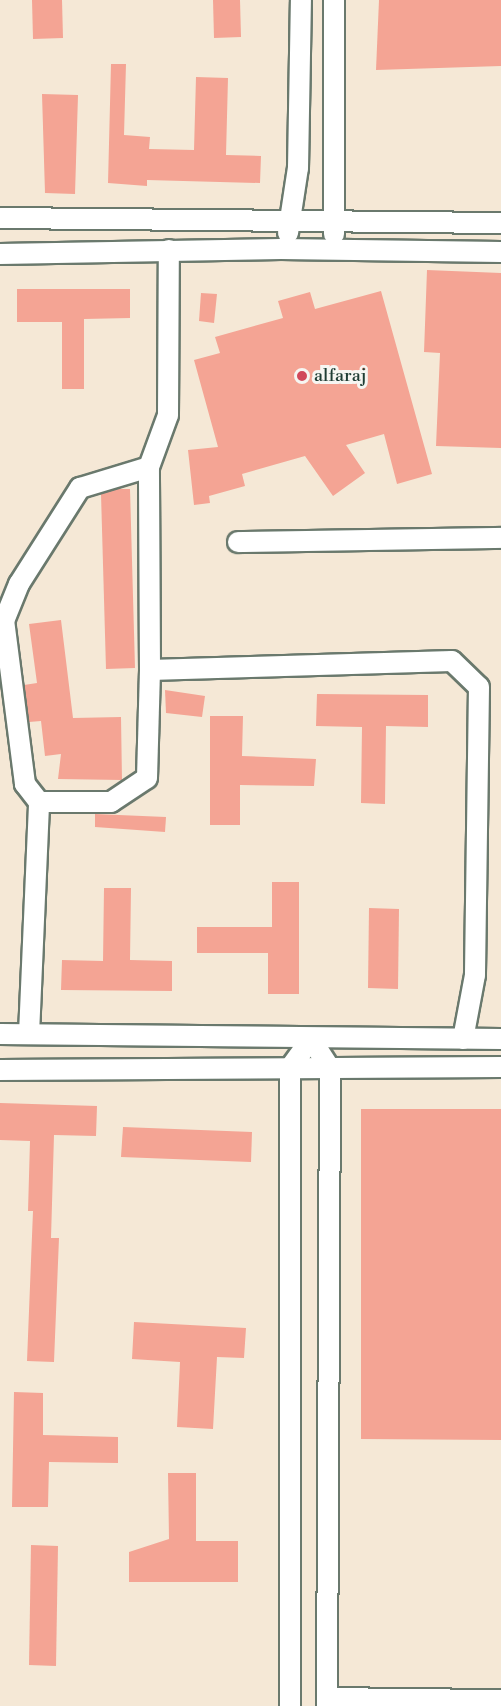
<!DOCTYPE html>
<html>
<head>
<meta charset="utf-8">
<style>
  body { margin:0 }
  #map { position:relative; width:501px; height:1706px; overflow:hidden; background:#f5e8d6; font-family:"Libre Bodoni",serif }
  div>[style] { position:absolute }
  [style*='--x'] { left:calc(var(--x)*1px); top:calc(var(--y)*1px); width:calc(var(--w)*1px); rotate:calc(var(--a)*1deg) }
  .building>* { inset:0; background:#f4a494 }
  .roads { filter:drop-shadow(2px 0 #6a796d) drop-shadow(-2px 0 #6a796d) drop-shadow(0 2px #6a796d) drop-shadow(0 -2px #6a796d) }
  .minor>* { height:20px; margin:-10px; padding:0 10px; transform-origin:10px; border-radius:10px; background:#fff }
  .dots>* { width:16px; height:16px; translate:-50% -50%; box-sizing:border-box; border:3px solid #f6f6f2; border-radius:50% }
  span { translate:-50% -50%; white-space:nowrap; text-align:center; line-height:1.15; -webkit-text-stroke:6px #f6f6f2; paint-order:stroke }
  .poi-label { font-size:18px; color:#1f3d34 }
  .left { translate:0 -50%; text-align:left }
</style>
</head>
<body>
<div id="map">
  <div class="building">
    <i style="clip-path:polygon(32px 0,62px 0,63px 38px,33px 39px)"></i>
    <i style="clip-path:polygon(213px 0,240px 0,241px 37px,214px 38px)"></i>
    <i style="clip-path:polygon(379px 0,501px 0,501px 66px,376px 70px)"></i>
    <i style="clip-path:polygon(111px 64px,126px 64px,124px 135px,150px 137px,149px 149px,194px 150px,196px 77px,228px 78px,226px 155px,261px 156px,260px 183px,147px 180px,147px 186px,108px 183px)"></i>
    <i style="clip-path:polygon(42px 94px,78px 95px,75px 194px,45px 193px)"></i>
    <i style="clip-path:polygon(427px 270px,501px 273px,501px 448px,436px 446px,440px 353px,424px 352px)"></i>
    <i style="clip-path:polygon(17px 289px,130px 289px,130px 318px,84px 319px,84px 389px,62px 389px,62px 322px,17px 322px)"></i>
    <i style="clip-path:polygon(381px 291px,432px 474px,397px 484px,384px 434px,346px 445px,365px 473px,333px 496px,305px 456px,242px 474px,245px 486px,209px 496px,210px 503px,194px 505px,188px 450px,218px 447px,194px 360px,220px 353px,215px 337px,283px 318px,278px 301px,310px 292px,315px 309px)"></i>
    <i style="clip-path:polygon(201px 293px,217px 294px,214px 323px,199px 321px)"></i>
    <i style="clip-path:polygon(118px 489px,130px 489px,135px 668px,106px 669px,101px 494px)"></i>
    <i style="clip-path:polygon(61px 620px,73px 718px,121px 717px,122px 780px,58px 779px,61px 754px,45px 756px,41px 721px,29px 722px,24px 685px,37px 683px,29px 624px)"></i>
    <i style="clip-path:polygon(165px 690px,205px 696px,202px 717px,166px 713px)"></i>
    <i style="clip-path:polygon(317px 694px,428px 695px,428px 727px,386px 726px,385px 804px,361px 803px,362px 727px,316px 726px)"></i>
    <i style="clip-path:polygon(210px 716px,243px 716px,242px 756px,316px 759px,314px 786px,240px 785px,240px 825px,210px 825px)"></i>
    <i style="clip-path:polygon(95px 814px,166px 817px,165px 832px,95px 827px)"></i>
    <i style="clip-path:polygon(272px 882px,299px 882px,299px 994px,268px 994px,268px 953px,197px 953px,197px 927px,272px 927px)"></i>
    <i style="clip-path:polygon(104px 888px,131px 888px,130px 960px,172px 961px,172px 991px,61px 990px,62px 960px,103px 961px)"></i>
    <i style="clip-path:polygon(369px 908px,399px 909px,398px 989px,368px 988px)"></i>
    <i style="clip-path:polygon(0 1103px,97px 1106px,96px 1136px,54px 1135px,51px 1238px,59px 1238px,54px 1362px,27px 1361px,33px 1211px,28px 1211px,30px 1141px,0 1140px)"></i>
    <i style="clip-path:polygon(361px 1109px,501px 1109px,501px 1440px,361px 1439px)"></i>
    <i style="clip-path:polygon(123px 1127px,252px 1132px,251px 1162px,121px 1157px)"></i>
    <i style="clip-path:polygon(134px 1322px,246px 1328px,244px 1358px,217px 1357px,213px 1429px,177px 1427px,180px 1362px,132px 1359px)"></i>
    <i style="clip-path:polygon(14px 1392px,43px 1393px,43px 1435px,118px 1437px,118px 1463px,49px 1462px,48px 1507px,12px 1507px)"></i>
    <i style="clip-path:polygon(168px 1473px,196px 1473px,196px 1541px,238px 1541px,238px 1582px,129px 1582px,129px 1552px,169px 1539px)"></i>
    <i style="clip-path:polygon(31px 1545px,58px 1546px,56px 1666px,29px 1665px)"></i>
  </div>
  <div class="roads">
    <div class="minor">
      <i style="--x:0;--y:218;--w:501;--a:0.57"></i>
      <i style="--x:288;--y:233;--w:66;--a:-81.3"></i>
      <i style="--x:298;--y:168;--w:168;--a:-89"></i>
      <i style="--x:334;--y:234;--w:234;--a:-90"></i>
      <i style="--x:0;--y:254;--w:281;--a:-1"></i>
      <i style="--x:281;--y:249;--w:220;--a:0.8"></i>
      <i style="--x:238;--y:542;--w:263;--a:-0.9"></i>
      <i style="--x:150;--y:670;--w:203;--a:-90.3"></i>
      <i style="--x:149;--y:467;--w:55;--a:-69.9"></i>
      <i style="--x:168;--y:415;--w:165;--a:-89.7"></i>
      <i style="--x:39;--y:802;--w:72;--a:0"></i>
      <i style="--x:111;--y:802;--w:43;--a:-33.7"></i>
      <i style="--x:147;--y:778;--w:108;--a:-88.4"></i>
      <i style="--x:150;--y:670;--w:302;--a:-1.7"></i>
      <i style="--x:452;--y:661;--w:37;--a:44"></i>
      <i style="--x:479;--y:687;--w:288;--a:90.8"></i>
      <i style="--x:475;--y:975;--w:65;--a:100.6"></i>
      <i style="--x:0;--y:1034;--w:501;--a:0.57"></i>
      <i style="--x:29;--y:1034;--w:232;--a:-87.5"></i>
      <i style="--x:39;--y:802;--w:23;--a:-128"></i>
      <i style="--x:25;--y:784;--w:164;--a:-97.3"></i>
      <i style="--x:4;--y:621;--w:40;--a:-68"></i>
      <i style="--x:19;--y:584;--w:114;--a:-57.6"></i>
      <i style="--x:80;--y:488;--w:72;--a:-16.9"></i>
      <i style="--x:0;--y:1070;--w:501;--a:-0.34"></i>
      <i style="--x:327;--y:1698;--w:174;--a:0.7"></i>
      <i style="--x:290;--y:1706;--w:638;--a:-90"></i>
      <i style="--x:290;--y:1068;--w:36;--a:-54"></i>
      <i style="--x:311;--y:1039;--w:35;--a:57"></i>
      <i style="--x:330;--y:1068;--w:638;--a:90.27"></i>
    </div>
  </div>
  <div class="dots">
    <i style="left:302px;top:376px;background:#d1495b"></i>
  </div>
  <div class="poi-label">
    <span class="left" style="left:314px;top:376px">alfaraj</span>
  </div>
</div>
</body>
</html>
